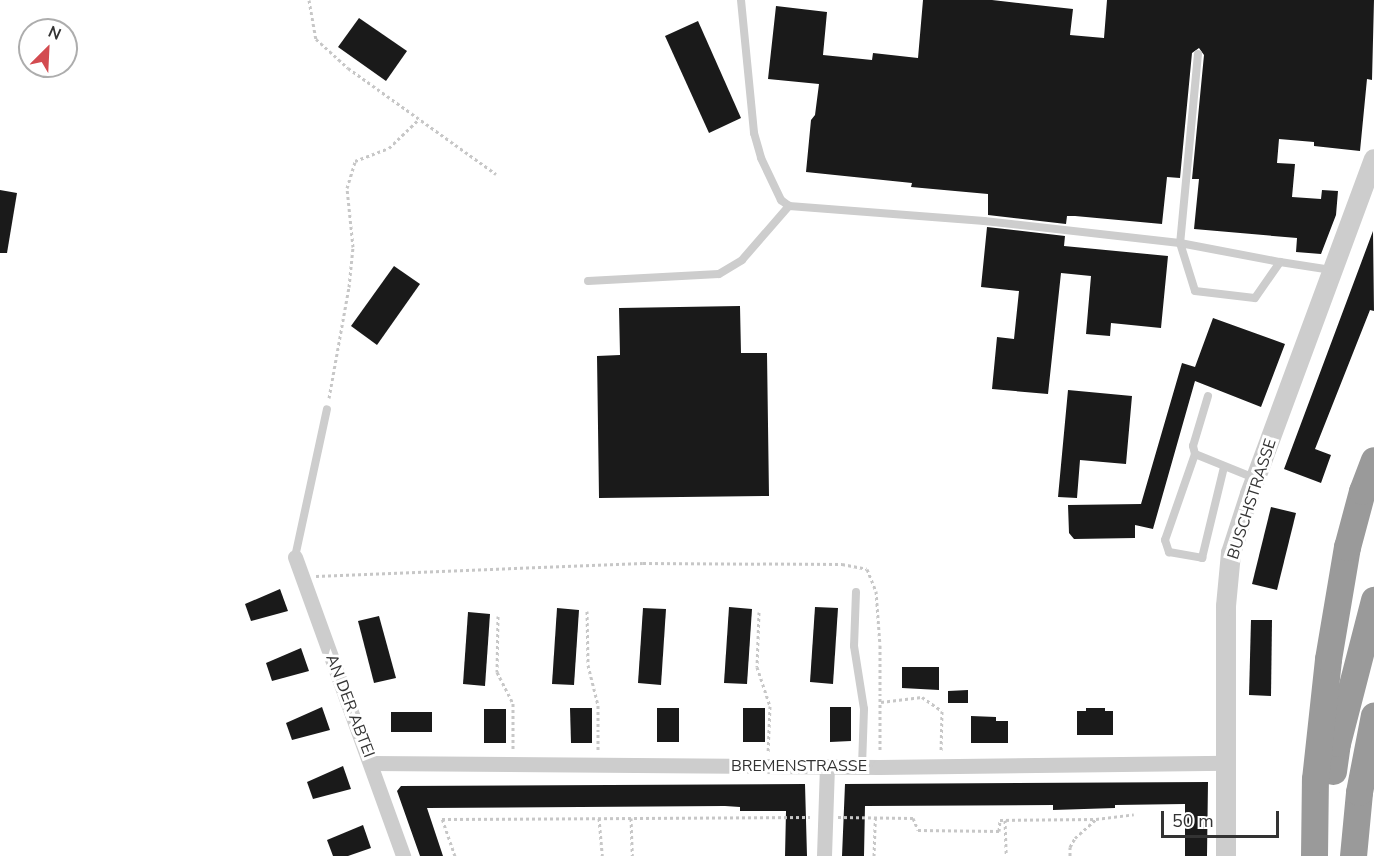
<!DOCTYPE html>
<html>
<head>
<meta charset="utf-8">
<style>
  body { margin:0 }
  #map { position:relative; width:1374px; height:856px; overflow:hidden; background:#fff; font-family:"Nunito Sans",sans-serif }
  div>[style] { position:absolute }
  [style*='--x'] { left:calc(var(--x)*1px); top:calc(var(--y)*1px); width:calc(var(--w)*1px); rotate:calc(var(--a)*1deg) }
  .building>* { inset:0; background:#1a1a1a }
  .path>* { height:3px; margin-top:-1.5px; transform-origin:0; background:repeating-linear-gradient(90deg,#c7c7c7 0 3px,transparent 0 6px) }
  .service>* { height:8px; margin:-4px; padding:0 4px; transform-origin:4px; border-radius:4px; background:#cdcdcd }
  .minor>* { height:15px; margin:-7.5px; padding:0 7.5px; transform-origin:7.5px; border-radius:7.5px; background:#cdcdcd }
  .tertiary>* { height:20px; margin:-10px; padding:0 10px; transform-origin:10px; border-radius:10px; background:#cdcdcd }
  .motorway>* { height:27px; margin:-13.5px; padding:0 13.5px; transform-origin:13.5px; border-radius:13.5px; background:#9a9a9a }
  span { translate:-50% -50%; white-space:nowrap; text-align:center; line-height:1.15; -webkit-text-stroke:6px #fff; paint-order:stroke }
  .street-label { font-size:16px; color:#333 }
  .north { position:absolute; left:18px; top:18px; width:60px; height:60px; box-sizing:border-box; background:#fff; border:2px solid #adadad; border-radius:50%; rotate:24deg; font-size:16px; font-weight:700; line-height:24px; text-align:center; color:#333 }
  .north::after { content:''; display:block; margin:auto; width:21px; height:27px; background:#d34b50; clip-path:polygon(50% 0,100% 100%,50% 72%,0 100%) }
  .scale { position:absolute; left:1161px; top:811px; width:118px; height:27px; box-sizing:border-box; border:3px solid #333; border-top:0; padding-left:8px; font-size:18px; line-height:21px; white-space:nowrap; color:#333; -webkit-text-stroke:4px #fff; paint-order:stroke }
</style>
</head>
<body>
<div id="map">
  <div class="building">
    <i style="clip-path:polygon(923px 0,992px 0,1073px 9px,1070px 35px,1104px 38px,1107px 0,1374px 0,1372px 80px,1367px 79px,1360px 151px,1314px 146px,1314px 142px,1279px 139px,1277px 163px,1295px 164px,1292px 197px,1321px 199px,1322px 190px,1338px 191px,1336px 215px,1321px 254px,1296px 252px,1297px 238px,1194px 229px,1199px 179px,1192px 179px,1204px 55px,1199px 48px,1192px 53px,1180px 178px,1167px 177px,1162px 224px,1075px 216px,1067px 216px,1066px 224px,988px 215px,988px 194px,911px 187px,912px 183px,806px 172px,811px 120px,815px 115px,819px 84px,768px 79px,776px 6px,827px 12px,823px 55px,872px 60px,873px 53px,918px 58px)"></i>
    <i style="clip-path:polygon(359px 18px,407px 51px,386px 81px,338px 47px)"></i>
    <i style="clip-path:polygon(698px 21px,741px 118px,709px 133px,665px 36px)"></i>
    <i style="clip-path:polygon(0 190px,17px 193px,7px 253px,0 253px)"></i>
    <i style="clip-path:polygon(987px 227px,1065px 236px,1064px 246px,1168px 256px,1161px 328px,1111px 323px,1110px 336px,1086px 334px,1091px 276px,1061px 273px,1048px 394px,992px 389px,997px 337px,1014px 339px,1019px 291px,981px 287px)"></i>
    <i style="clip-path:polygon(1373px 231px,1374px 311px,1370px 310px,1315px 449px,1331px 455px,1321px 483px,1284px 469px)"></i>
    <i style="clip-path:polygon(394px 266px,420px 284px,377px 345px,351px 326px)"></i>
    <i style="clip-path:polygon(740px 306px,741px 353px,767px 353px,769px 496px,599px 498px,597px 356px,620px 355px,619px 308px)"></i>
    <i style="clip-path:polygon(1213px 318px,1285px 344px,1261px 407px,1195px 381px,1153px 529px,1135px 525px,1135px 538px,1074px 539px,1069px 533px,1068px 505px,1141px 504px,1182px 363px,1195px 367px)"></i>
    <i style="clip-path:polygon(1068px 390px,1132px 396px,1126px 464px,1080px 460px,1077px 498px,1058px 497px)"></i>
    <i style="clip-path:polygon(1271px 507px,1296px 513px,1277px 590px,1252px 584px)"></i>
    <i style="clip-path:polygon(280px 589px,288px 611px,251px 621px,245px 604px)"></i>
    <i style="clip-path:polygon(729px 607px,752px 609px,747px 684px,724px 683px)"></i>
    <i style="clip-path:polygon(815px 607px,838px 608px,833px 684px,810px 682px)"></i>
    <i style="clip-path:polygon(557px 608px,579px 610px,574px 685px,552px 684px)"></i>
    <i style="clip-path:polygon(643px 608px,666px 609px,661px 685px,638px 683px)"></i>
    <i style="clip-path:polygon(468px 612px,490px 614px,485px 686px,463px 684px)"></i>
    <i style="clip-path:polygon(379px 616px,396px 678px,374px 683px,358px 621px)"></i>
    <i style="clip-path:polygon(1251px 620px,1272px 620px,1271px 696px,1249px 695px)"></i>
    <i style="clip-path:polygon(301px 648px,309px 671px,272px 681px,266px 663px)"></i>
    <i style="clip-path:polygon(902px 667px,939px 667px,939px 690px,902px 688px)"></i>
    <i style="clip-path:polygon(968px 690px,968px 703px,948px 703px,948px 691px)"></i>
    <i style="clip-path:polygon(322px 707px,330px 730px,292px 740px,286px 723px)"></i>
    <i style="clip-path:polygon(830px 707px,851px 707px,851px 741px,830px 742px)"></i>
    <i style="clip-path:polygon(570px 708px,592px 708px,592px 743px,571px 743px)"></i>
    <i style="clip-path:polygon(657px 708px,679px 708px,679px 742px,657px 742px)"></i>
    <i style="clip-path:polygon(743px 708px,765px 708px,765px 742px,743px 742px)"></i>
    <i style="clip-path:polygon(1086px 708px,1105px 708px,1105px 711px,1113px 711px,1113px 735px,1077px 735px,1077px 711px,1086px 711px)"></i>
    <i style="clip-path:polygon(484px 709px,506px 709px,506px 743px,484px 743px)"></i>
    <i style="clip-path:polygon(391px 712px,432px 712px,432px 732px,391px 732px)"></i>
    <i style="clip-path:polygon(971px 716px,996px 717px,996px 721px,1008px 721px,1008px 743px,971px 743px)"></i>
    <i style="clip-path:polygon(343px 766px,351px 789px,313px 799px,307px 782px)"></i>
    <i style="clip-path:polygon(1208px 782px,1207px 856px,1185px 856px,1185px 804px,1115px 805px,1115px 808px,1053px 810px,1053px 805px,865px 806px,864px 856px,842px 856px,845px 784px)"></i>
    <i style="clip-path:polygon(805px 784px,807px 856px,785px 856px,786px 811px,740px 811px,740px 807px,725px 806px,427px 808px,443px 856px,420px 856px,397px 791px,401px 786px)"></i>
    <i style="clip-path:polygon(363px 825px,371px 848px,348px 856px,333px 856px,327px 840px)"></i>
  </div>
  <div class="path">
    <i style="--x:309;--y:0;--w:40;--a:80"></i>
    <i style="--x:316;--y:39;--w:43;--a:42.2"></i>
    <i style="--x:348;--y:68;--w:182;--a:35.6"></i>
    <i style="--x:329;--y:398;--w:113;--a:-79.8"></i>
    <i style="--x:349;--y:287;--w:40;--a:-84.3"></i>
    <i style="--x:353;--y:247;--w:59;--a:-95.8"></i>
    <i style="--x:347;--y:188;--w:28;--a:-73"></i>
    <i style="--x:355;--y:161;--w:36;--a:-21"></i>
    <i style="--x:389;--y:148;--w:42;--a:-44"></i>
    <i style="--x:316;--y:576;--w:327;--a:-2.3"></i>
    <i style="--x:643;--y:563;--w:199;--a:0.3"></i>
    <i style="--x:842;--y:564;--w:25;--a:11"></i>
    <i style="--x:867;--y:569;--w:24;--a:68"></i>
    <i style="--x:876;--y:591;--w:54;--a:85.8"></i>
    <i style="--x:880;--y:645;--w:107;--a:90"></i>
    <i style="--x:587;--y:611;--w:54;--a:88.9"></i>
    <i style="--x:588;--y:665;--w:41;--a:76"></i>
    <i style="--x:598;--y:705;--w:46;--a:90"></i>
    <i style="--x:759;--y:612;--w:55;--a:92.1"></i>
    <i style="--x:757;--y:667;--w:41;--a:71.6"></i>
    <i style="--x:770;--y:706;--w:47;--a:92.4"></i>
    <i style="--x:498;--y:616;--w:56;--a:91"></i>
    <i style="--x:497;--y:672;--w:35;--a:63"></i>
    <i style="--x:513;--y:703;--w:47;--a:90"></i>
    <i style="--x:881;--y:702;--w:41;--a:-7"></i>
    <i style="--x:922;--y:697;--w:24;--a:35"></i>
    <i style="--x:942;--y:711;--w:40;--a:91.4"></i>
    <i style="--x:838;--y:817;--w:75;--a:0.8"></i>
    <i style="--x:913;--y:818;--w:13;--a:67"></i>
    <i style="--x:918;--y:830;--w:81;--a:0.7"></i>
    <i style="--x:999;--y:831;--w:11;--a:-85"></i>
    <i style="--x:1000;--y:820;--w:96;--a:-0.6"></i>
    <i style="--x:1096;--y:819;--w:38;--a:-7"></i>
    <i style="--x:599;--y:818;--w:38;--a:85"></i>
    <i style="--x:631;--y:818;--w:38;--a:88"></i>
    <i style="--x:1005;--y:820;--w:36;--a:88"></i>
    <i style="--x:455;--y:856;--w:39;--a:-109"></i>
    <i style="--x:442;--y:819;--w:368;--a:-0.3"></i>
    <i style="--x:874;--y:856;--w:38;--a:-88"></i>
    <i style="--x:1070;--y:856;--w:9;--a:-90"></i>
    <i style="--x:1070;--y:847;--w:10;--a:-61"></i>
    <i style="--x:1075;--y:838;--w:28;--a:-42"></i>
  </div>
  <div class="service">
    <i style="--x:741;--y:0;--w:134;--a:84.4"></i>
    <i style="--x:754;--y:133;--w:26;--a:74"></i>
    <i style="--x:761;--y:158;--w:47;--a:64.5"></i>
    <i style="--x:781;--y:200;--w:10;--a:37"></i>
    <i style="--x:789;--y:206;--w:196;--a:4.4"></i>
    <i style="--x:984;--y:221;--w:197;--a:6.4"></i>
    <i style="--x:1180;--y:243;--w:50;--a:72.6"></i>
    <i style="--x:1195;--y:291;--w:60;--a:6.7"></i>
    <i style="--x:1255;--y:298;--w:44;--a:-55.2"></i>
    <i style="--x:1280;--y:262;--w:52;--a:8.9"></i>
    <i style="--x:1198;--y:54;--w:190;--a:95.4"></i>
    <i style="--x:1180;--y:243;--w:102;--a:10.8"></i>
    <i style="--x:588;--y:281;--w:131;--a:-3.1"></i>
    <i style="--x:719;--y:274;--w:27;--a:-31"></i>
    <i style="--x:742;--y:260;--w:72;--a:-49"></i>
    <i style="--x:1208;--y:396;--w:52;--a:106.7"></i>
    <i style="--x:1193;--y:446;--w:8;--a:76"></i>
    <i style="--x:1195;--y:454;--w:64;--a:22.1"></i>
    <i style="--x:1195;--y:454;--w:91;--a:109.2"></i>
    <i style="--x:1165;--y:540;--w:13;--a:72"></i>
    <i style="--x:1169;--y:552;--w:34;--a:10"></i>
    <i style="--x:1202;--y:558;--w:94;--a:-76.4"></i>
    <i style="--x:295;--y:557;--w:151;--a:-77.8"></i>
    <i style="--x:856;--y:592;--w:54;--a:92.1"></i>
    <i style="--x:854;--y:646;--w:64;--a:81"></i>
    <i style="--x:864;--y:709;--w:58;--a:92"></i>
  </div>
  <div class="minor">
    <i style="--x:295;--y:557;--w:318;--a:70.1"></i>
    <i style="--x:371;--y:763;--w:508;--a:0.45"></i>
    <i style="--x:879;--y:767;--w:349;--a:-0.7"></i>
    <i style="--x:824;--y:856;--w:89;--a:-88.1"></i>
  </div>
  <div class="tertiary">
    <i style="--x:1226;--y:856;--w:250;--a:-90"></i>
    <i style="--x:1226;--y:606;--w:53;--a:-84.6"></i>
    <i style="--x:1231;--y:553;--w:62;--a:-72.1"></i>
    <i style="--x:1250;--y:494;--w:357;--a:-69.7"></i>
  </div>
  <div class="motorway">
    <i style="--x:1333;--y:771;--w:28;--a:-82"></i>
    <i style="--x:1337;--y:743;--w:148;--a:-75.5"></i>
    <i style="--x:1314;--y:856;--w:77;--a:-89.3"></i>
    <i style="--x:1315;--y:779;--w:121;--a:-83.8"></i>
    <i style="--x:1328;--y:659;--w:114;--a:-80.4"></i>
    <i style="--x:1347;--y:547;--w:58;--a:-75"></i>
    <i style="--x:1362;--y:491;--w:33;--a:-69"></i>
    <i style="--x:1353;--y:856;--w:64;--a:-84.6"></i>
    <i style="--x:1359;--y:792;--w:78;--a:-79"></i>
  </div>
  <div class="street-label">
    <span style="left:1252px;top:499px;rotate:-72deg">BUSCHSTRASSE</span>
    <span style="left:350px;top:706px;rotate:69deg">AN DER ABTEI</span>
    <span style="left:799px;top:766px">BREMENSTRASSE</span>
  </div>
  <div class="north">N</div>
  <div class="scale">50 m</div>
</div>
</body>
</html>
